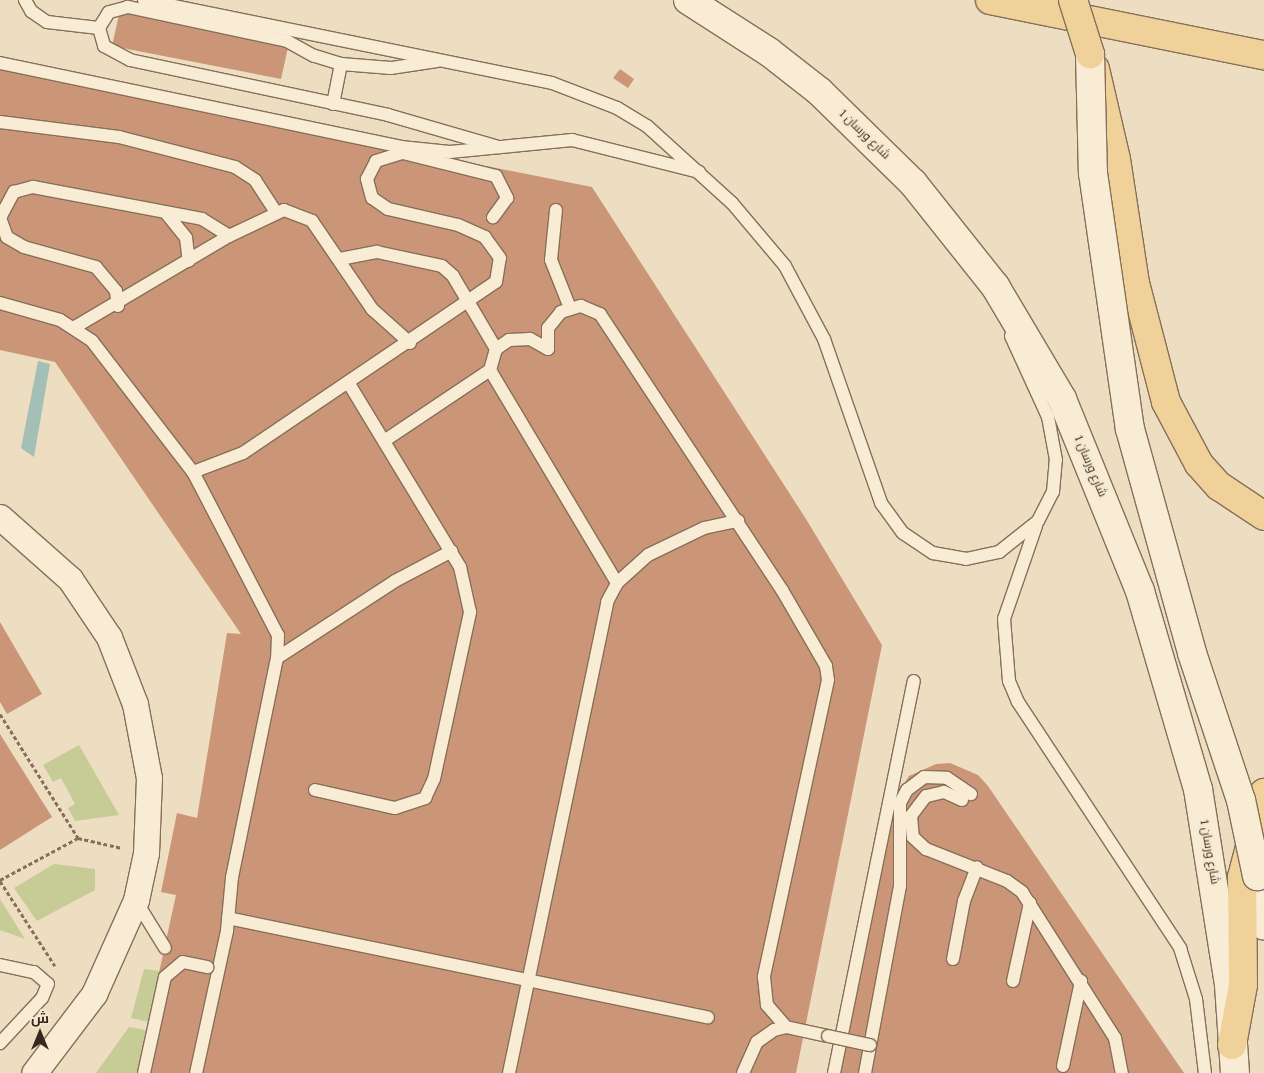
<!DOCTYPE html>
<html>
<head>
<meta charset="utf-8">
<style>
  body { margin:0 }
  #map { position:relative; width:1264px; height:1073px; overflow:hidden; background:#eddec1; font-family:Lora,Cairo,serif }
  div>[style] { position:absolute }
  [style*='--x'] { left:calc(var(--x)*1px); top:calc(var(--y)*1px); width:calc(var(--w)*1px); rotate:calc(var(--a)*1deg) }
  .green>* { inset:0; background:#c7cb95 }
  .water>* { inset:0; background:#a4bfb6 }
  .building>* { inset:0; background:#cb9677 }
  .path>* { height:3px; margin-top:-1.5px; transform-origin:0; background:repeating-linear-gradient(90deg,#866f59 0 4px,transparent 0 6.5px) }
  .roads { filter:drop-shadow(1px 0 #866f59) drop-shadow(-1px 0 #866f59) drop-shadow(0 1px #866f59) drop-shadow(0 -1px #866f59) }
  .lane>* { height:12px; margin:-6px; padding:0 6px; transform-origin:6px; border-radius:6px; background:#f8ecd4 }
  .street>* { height:25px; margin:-12.5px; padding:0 12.5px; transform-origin:12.5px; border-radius:12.5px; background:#f8ecd4 }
  .secondary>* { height:28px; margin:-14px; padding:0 14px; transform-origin:14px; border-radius:14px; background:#f8ecd4 }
  .primary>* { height:28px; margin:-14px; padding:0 14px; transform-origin:14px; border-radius:14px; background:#f0d199 }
  .bridges { filter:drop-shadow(1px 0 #866f59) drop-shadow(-1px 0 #866f59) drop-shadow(0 1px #866f59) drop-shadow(0 -1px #866f59) }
  .lane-bridge>* { height:12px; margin:-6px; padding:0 6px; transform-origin:6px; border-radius:6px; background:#f8ecd4 }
  .secondary-bridge>* { height:28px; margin:-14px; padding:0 14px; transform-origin:14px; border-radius:14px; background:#f8ecd4 }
  .primary-bridge>* { height:28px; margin:-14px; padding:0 14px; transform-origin:14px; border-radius:14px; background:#f0d199 }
  span { translate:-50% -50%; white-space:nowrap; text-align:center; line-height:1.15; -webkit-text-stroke:4px #f5e8d0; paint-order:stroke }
  .street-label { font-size:12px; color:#36281d }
  .north { position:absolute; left:15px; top:1008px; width:50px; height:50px; -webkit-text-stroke:4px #f5e8d0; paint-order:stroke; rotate:0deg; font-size:14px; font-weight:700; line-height:20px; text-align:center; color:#36281d }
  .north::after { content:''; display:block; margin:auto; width:18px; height:22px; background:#36281d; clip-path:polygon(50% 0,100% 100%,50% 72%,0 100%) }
</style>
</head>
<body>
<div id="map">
  <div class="green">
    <i style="clip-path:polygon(79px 745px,119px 815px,75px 821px,68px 808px,75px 804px,61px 778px,53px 782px,43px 765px)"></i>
    <i style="clip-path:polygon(54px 864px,95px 869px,95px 890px,37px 921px,14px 888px)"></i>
    <i style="clip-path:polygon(0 899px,25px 939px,0 930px)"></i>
    <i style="clip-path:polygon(144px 969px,160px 971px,149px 1022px,131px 1018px)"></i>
    <i style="clip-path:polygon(129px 1027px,146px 1030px,137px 1073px,96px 1073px)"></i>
  </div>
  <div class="water">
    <i style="clip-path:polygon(38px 361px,50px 364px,34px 457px,21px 448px)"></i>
  </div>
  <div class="building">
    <i style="clip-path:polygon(120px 10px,289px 43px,281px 79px,112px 46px)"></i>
    <i style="clip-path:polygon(0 69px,592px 187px,806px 519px,882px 645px,796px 1073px,137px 1073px,176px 895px,161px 892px,177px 813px,197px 818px,227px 633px,241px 634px,55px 362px,0 350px)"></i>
    <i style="clip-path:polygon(620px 69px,634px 79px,628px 88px,613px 78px)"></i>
    <i style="clip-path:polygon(0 622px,42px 694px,7px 714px,0 702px)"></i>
    <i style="clip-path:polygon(0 734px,52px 817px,0 850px)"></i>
    <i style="clip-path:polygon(950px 763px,978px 775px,988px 786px,1184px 1073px,841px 1073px,893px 801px,909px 776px,936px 764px)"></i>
  </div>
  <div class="path">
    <i style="--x:0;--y:714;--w:146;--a:57.8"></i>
    <i style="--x:78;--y:838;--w:89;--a:151.7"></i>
    <i style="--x:78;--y:838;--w:45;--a:12.8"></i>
    <i style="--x:0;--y:881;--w:101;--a:57.1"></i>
  </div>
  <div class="roads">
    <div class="lane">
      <i style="--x:25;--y:0;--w:13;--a:61"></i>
      <i style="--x:31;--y:11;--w:19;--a:35"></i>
      <i style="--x:47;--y:22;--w:52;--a:6.6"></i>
      <i style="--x:144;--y:0;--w:416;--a:11.5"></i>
      <i style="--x:552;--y:83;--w:70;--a:21"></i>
      <i style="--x:617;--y:108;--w:35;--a:31"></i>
      <i style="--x:647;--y:126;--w:115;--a:42.2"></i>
      <i style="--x:732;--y:203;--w:82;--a:49.9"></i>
      <i style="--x:785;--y:266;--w:83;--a:61.9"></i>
      <i style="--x:824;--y:339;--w:174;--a:70.8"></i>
      <i style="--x:881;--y:503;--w:37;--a:54"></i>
      <i style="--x:903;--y:533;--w:36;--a:34"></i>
      <i style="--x:933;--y:553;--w:34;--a:10"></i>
      <i style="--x:966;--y:559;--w:34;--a:-12"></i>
      <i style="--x:999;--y:552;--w:50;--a:-38.5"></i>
      <i style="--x:1038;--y:521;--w:33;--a:-63"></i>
      <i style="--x:1053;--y:492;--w:32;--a:-85"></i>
      <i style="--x:1056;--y:460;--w:44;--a:-100.5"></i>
      <i style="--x:1048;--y:417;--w:89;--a:-114.6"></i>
      <i style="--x:437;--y:61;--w:47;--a:171.3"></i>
      <i style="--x:391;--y:68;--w:50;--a:-175.4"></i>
      <i style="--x:341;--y:64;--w:28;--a:-163"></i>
      <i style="--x:314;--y:56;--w:31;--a:-151"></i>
      <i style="--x:287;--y:41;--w:163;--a:-167.9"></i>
      <i style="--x:128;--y:7;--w:20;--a:165"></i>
      <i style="--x:109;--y:12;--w:19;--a:122"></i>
      <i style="--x:99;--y:28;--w:19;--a:74"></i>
      <i style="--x:104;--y:46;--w:30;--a:28"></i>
      <i style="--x:130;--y:60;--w:264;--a:12"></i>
      <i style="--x:388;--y:115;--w:116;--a:16.1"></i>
      <i style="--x:0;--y:63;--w:410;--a:11.8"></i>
      <i style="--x:401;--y:147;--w:49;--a:5.8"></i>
      <i style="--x:450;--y:152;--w:123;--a:-5.6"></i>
      <i style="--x:572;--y:140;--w:131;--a:14.1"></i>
      <i style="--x:333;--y:104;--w:41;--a:-78.7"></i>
      <i style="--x:0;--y:122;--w:120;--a:7.2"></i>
      <i style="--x:119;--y:137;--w:120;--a:14.5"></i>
      <i style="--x:235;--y:167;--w:24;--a:33"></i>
      <i style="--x:255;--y:180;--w:37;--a:57"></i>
      <i style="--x:556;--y:210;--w:50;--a:95.7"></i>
      <i style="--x:551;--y:260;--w:52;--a:68.4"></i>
      <i style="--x:166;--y:213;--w:32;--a:51"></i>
      <i style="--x:186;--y:238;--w:23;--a:83"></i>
      <i style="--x:340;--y:259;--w:38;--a:-11"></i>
      <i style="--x:377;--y:252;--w:66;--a:12.2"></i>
      <i style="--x:442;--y:266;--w:15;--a:42"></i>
      <i style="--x:453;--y:276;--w:85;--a:59.5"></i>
      <i style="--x:0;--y:303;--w:62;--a:15.8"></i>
      <i style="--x:60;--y:320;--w:38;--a:33"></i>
      <i style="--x:92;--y:341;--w:165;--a:52.4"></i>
      <i style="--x:193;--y:472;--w:184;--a:62.5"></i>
      <i style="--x:278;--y:635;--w:23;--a:92"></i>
      <i style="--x:277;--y:658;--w:224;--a:101.6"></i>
      <i style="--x:232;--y:877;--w:54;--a:95.3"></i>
      <i style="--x:227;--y:931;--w:145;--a:102.3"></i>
      <i style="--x:118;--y:306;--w:15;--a:-98"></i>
      <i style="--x:116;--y:291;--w:31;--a:-130"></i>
      <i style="--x:96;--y:267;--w:75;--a:-164.5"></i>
      <i style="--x:24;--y:247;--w:20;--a:-150"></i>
      <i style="--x:7;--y:237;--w:20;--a:-110"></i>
      <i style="--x:0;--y:218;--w:30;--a:-62"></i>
      <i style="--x:14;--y:192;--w:20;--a:-15"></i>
      <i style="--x:33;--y:187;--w:172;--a:10.7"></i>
      <i style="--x:202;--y:219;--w:32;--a:32"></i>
      <i style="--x:75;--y:327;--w:179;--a:-30.6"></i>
      <i style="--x:229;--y:236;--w:61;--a:-25.3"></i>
      <i style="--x:284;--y:210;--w:30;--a:21"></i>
      <i style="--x:312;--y:221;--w:107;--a:55.7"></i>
      <i style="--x:372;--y:309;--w:51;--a:41.8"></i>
      <i style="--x:548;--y:349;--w:21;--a:-90"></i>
      <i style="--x:548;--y:328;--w:21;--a:-51"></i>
      <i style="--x:561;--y:312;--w:21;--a:-17"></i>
      <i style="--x:581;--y:306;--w:21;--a:23"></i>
      <i style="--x:600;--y:314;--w:331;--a:56.6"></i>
      <i style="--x:782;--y:590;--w:88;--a:59.9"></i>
      <i style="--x:826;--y:666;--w:14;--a:82"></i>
      <i style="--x:828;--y:680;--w:304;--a:102.2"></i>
      <i style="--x:764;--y:977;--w:28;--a:84"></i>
      <i style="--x:767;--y:1005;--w:29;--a:49"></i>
      <i style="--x:548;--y:349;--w:21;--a:-151"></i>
      <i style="--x:530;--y:339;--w:21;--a:177"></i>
      <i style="--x:509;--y:340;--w:16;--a:145"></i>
      <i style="--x:496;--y:349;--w:22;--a:106"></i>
      <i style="--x:490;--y:370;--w:248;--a:59.2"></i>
      <i style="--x:384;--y:441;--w:128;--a:-33.8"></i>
      <i style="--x:193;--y:472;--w:53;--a:-20.8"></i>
      <i style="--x:243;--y:453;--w:305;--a:-34.1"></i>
      <i style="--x:496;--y:282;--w:24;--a:-81"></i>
      <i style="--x:500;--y:258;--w:26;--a:-126"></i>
      <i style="--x:485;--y:237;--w:30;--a:-156"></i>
      <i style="--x:458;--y:225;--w:72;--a:-167.1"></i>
      <i style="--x:388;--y:209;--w:19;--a:-145"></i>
      <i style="--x:372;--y:198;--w:20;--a:-105"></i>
      <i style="--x:367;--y:179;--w:20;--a:-63"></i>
      <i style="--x:376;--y:161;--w:28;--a:-17"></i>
      <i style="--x:403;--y:153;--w:96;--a:13.9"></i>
      <i style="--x:496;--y:176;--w:25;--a:63"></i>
      <i style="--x:507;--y:198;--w:24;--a:126"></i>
      <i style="--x:1036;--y:526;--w:98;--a:109"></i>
      <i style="--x:1004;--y:619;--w:62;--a:85.4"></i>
      <i style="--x:1009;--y:681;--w:23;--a:67"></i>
      <i style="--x:1018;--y:702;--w:295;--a:56.6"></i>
      <i style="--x:1180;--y:948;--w:53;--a:72.6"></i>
      <i style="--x:1196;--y:999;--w:75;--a:83.1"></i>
      <i style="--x:277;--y:658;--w:141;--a:-33.1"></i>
      <i style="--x:395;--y:581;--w:64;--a:-27.8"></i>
      <i style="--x:315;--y:790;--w:82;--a:12.7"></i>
      <i style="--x:395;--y:808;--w:32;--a:-18"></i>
      <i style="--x:425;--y:798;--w:21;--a:-65"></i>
      <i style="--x:434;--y:779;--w:171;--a:-77.8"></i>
      <i style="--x:470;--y:612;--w:46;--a:-102.5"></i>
      <i style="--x:460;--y:567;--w:216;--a:-121.2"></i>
      <i style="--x:962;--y:800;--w:20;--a:-156"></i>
      <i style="--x:944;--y:792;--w:18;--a:167"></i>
      <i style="--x:926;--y:796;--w:25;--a:127"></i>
      <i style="--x:911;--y:816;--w:21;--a:85"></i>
      <i style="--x:913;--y:837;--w:18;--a:43"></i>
      <i style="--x:926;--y:849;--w:87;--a:21.6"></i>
      <i style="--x:1007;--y:881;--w:19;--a:36"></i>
      <i style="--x:1022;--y:892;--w:173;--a:57.5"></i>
      <i style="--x:1115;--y:1038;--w:36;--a:79"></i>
      <i style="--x:136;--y:901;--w:55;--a:58.3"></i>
      <i style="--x:228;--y:918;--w:490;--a:11.7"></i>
      <i style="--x:953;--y:959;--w:59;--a:-79.3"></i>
      <i style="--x:964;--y:901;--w:36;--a:-69"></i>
      <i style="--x:0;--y:965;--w:35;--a:12"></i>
      <i style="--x:34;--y:972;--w:18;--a:41"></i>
      <i style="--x:48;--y:984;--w:15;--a:113"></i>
      <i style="--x:42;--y:998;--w:62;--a:133"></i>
      <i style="--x:1013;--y:981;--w:80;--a:-77.7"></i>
      <i style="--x:1063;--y:1066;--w:87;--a:-78"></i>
      <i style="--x:509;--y:1073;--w:481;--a:-78.2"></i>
      <i style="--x:607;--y:602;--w:21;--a:-62"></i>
      <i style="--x:617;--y:583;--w:42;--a:-42.1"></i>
      <i style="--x:648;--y:555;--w:62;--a:-25.7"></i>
      <i style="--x:704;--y:528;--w:35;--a:-12"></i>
      <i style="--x:743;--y:1073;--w:34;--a:-66"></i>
      <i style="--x:757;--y:1042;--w:21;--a:-35"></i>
      <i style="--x:774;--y:1030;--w:12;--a:-14"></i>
      <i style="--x:786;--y:1027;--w:43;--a:12.1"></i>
      <i style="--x:834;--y:1073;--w:400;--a:-78.5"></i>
      <i style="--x:865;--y:1073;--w:190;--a:-79.4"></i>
      <i style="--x:900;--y:886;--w:83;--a:-90"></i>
      <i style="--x:900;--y:803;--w:15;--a:-62"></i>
      <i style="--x:907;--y:790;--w:21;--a:-37"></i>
      <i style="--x:924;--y:777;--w:23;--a:2"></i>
      <i style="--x:947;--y:778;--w:29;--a:34"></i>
    </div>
    <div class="street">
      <i style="--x:0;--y:517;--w:94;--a:41.5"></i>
      <i style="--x:70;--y:579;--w:70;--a:56.1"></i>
      <i style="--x:109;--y:637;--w:72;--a:68.8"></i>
      <i style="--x:135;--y:704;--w:75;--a:79.3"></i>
      <i style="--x:149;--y:778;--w:75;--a:92.3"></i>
      <i style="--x:146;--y:853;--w:48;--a:102"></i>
      <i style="--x:136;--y:900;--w:103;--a:114.1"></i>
      <i style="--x:94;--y:994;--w:99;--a:127.2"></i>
    </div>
    <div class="secondary">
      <i style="--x:688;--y:0;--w:96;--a:32.7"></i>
      <i style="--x:769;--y:52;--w:65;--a:38.1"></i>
      <i style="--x:820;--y:92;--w:130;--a:44.4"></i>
      <i style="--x:913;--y:183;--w:132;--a:51.5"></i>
      <i style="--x:995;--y:286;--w:131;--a:59.3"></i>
      <i style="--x:1062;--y:399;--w:207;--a:67.9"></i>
      <i style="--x:1140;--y:591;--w:206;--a:73.7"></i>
      <i style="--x:1198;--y:789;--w:198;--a:81"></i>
      <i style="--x:1229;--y:985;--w:88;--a:86.1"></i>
      <i style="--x:1257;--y:876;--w:50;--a:82"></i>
    </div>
    <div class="primary">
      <i style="--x:990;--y:0;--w:279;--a:11.4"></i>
      <i style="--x:1095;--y:69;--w:92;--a:76.9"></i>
      <i style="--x:1116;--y:159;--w:125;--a:81.3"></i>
      <i style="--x:1135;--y:283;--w:123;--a:75.4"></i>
      <i style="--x:1166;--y:402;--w:70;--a:62"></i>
      <i style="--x:1199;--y:464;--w:30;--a:48"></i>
      <i style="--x:1219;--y:486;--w:54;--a:33.7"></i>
      <i style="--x:1232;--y:1045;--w:61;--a:-79.6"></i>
      <i style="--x:1243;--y:985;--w:108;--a:-90.5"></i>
      <i style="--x:1242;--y:877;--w:87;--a:-75.3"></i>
    </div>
  </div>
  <div class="bridges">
    <div class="lane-bridge">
      <i style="--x:828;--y:1036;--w:43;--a:12.1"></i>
      <i style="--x:144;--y:1073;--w:98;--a:-77.7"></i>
      <i style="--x:165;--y:977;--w:23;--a:-40"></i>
      <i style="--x:183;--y:962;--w:25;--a:12"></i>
    </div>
    <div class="secondary-bridge">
      <i style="--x:1090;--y:54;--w:119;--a:88.6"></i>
      <i style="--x:1093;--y:173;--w:259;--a:81.8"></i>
      <i style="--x:1130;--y:429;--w:232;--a:74.5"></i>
      <i style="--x:1192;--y:653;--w:155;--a:71.6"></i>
      <i style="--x:1241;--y:800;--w:78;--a:78.1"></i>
    </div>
    <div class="primary-bridge">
      <i style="--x:1073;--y:0;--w:57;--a:72.5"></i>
    </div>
  </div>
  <div class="street-label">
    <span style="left:865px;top:134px;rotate:44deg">شارع ورسان 1</span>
    <span style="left:1091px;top:466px;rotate:67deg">شارع ورسان 1</span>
    <span style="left:1210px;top:852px;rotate:80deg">شارع ورسان 1</span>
  </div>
  <div class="north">ش</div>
</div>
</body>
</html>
